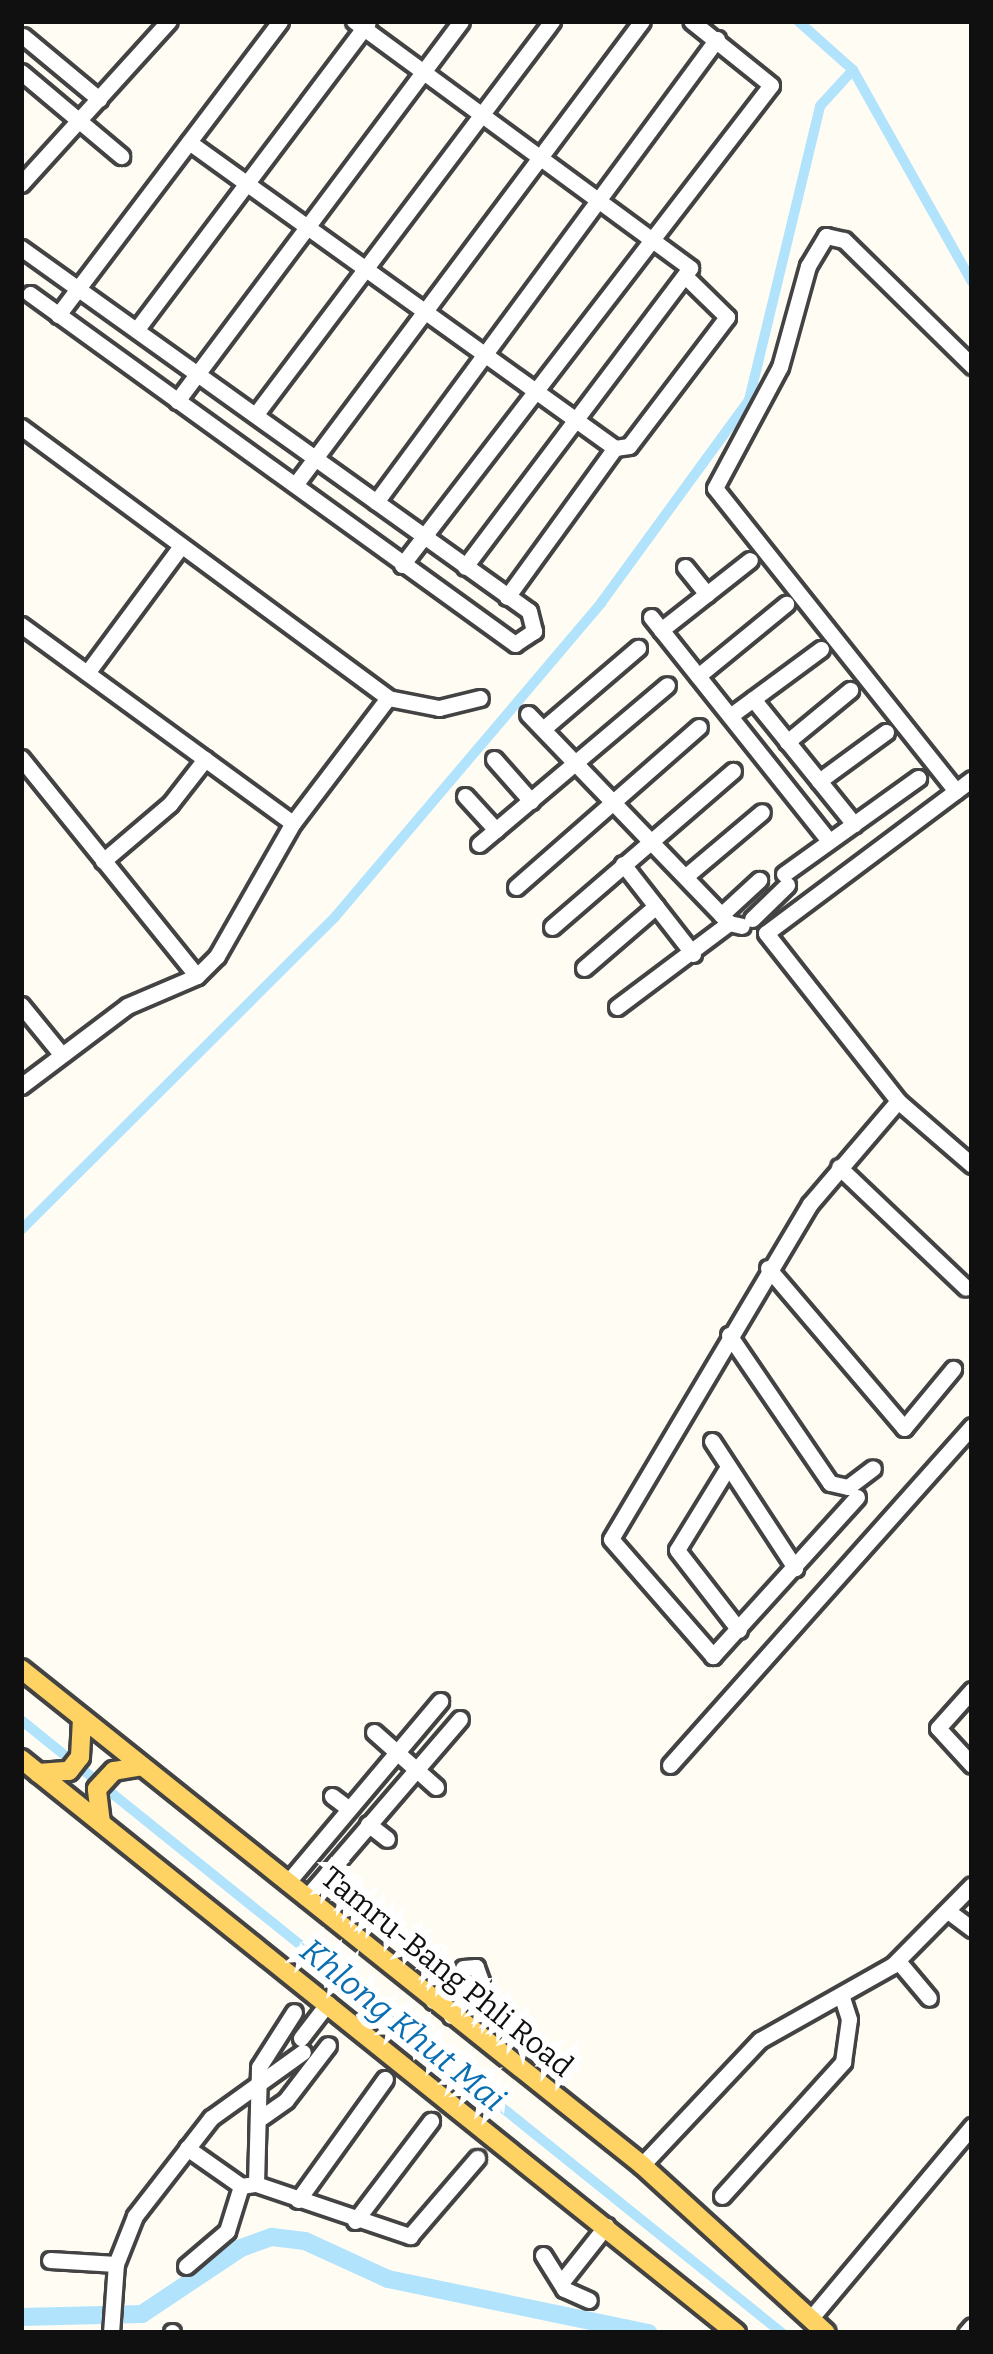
<!DOCTYPE html>
<html>
<head>
<meta charset="utf-8">
<style>
  body { margin:0 }
  #map { position:relative; width:993px; height:2354px; overflow:hidden; background:#fffcf3; font-family:Bitter,serif }
  div>[style] { position:absolute }
  [style*='--x'] { left:calc(var(--x)*1px); top:calc(var(--y)*1px); width:calc(var(--w)*1px); rotate:calc(var(--a)*1deg) }
  .canal>* { height:10px; margin:-5px; padding:0 5px; transform-origin:5px; border-radius:5px; background:#b1e3fd }
  .river>* { height:18px; margin:-9px; padding:0 9px; transform-origin:9px; border-radius:9px; background:#b1e3fd }
  .minor-tunnel>* { height:15px; margin-top:-7.5px; transform-origin:0; background:repeating-linear-gradient(90deg,#dbd9d1 0 15px,transparent 0 23px) }
  .roads { filter:drop-shadow(3px 0 #434343) drop-shadow(-3px 0 #434343) drop-shadow(0 3px #434343) drop-shadow(0 -3px #434343) }
  .minor>* { height:15px; margin:-7.5px; padding:0 7.5px; transform-origin:7.5px; border-radius:7.5px; background:#fff }
  .major>* { height:18px; margin:-9px; padding:0 9px; transform-origin:9px; border-radius:9px; background:#ffd363 }
  span { translate:-50% -50%; white-space:nowrap; text-align:center; line-height:1.15; -webkit-text-stroke:12px #fff; paint-order:stroke }
  .street-label { font-size:30px; color:#101010 }
  .water-label { font-size:33px; color:#096fb2; font-style:italic }
  .frame { position:absolute; inset:0; border:24px solid #101010; pointer-events:none }
</style>
</head>
<body>
<div id="map">
  <div class="canal">
    <i style="--x:798;--y:21;--w:74;--a:41.7"></i>
    <i style="--x:853;--y:70;--w:243;--a:60.7"></i>
    <i style="--x:21;--y:1230;--w:443;--a:-44.9"></i>
    <i style="--x:335;--y:917;--w:412;--a:-49.7"></i>
    <i style="--x:601;--y:603;--w:251;--a:-53.9"></i>
    <i style="--x:749;--y:400;--w:302;--a:-76.4"></i>
    <i style="--x:820;--y:106;--w:49;--a:-47.5"></i>
    <i style="--x:21;--y:1720;--w:977;--a:38.85"></i>
  </div>
  <div class="river">
    <i style="--x:21;--y:2317;--w:121;--a:-1.4"></i>
    <i style="--x:142;--y:2314;--w:119;--a:-33.7"></i>
    <i style="--x:241;--y:2248;--w:33;--a:-20"></i>
    <i style="--x:272;--y:2237;--w:33;--a:7"></i>
    <i style="--x:305;--y:2241;--w:91;--a:24.6"></i>
    <i style="--x:388;--y:2279;--w:266;--a:11.7"></i>
  </div>
  <div class="minor-tunnel">
    <i style="--x:739;--y:917;--w:9;--a:-32"></i>
  </div>
  <div class="roads">
    <div class="minor">
      <i style="--x:354;--y:21;--w:417;--a:36.3"></i>
      <i style="--x:690;--y:268;--w:374;--a:127"></i>
      <i style="--x:23;--y:36;--w:99;--a:39.7"></i>
      <i style="--x:21;--y:72;--w:131;--a:40"></i>
      <i style="--x:189;--y:142;--w:525;--a:35.69"></i>
      <i style="--x:21;--y:184;--w:220;--a:-47.8"></i>
      <i style="--x:21;--y:248;--w:624;--a:35.55"></i>
      <i style="--x:529;--y:611;--w:21;--a:76"></i>
      <i style="--x:534;--y:631;--w:23;--a:146"></i>
      <i style="--x:515;--y:644;--w:598;--a:-144.18"></i>
      <i style="--x:58;--y:315;--w:368;--a:-52.9"></i>
      <i style="--x:137;--y:329;--w:383;--a:-53"></i>
      <i style="--x:177;--y:401;--w:474;--a:-53.2"></i>
      <i style="--x:256;--y:414;--w:492;--a:-53"></i>
      <i style="--x:21;--y:427;--w:456;--a:36.4"></i>
      <i style="--x:295;--y:485;--w:579;--a:-53.21"></i>
      <i style="--x:376;--y:502;--w:575;--a:-53.63"></i>
      <i style="--x:402;--y:565;--w:605;--a:-52.45"></i>
      <i style="--x:771;--y:85;--w:102;--a:-141.3"></i>
      <i style="--x:685;--y:567;--w:35;--a:51"></i>
      <i style="--x:507;--y:597;--w:184;--a:-54.1"></i>
      <i style="--x:615;--y:448;--w:14;--a:-8"></i>
      <i style="--x:629;--y:446;--w:162;--a:-52.8"></i>
      <i style="--x:727;--y:317;--w:57;--a:-135.7"></i>
      <i style="--x:651;--y:617;--w:286;--a:51.5"></i>
      <i style="--x:21;--y:625;--w:336;--a:36.1"></i>
      <i style="--x:661;--y:630;--w:113;--a:-38.2"></i>
      <i style="--x:87;--y:673;--w:158;--a:-53.5"></i>
      <i style="--x:698;--y:676;--w:114;--a:-39.3"></i>
      <i style="--x:753;--y:699;--w:161;--a:51.1"></i>
      <i style="--x:528;--y:714;--w:290;--a:46.1"></i>
      <i style="--x:729;--y:923;--w:13;--a:13"></i>
      <i style="--x:730;--y:716;--w:113;--a:-36.4"></i>
      <i style="--x:543;--y:729;--w:125;--a:-40.5"></i>
      <i style="--x:787;--y:742;--w:82;--a:-39.5"></i>
      <i style="--x:21;--y:758;--w:280;--a:51.1"></i>
      <i style="--x:494;--y:759;--w:56;--a:48.6"></i>
      <i style="--x:972;--y:779;--w:257;--a:143.2"></i>
      <i style="--x:766;--y:933;--w:214;--a:51.8"></i>
      <i style="--x:898;--y:1101;--w:98;--a:40.9"></i>
      <i style="--x:819;--y:781;--w:83;--a:-36.2"></i>
      <i style="--x:956;--y:791;--w:387;--a:-128.5"></i>
      <i style="--x:715;--y:488;--w:137;--a:-61.8"></i>
      <i style="--x:780;--y:367;--w:105;--a:-74.5"></i>
      <i style="--x:808;--y:266;--w:35;--a:-59"></i>
      <i style="--x:826;--y:236;--w:18;--a:13"></i>
      <i style="--x:844;--y:240;--w:180;--a:44.5"></i>
      <i style="--x:465;--y:796;--w:46;--a:47.6"></i>
      <i style="--x:479;--y:844;--w:246;--a:-40.2"></i>
      <i style="--x:103;--y:861;--w:88;--a:-40.4"></i>
      <i style="--x:170;--y:804;--w:57;--a:-52.1"></i>
      <i style="--x:623;--y:864;--w:114;--a:52.1"></i>
      <i style="--x:784;--y:874;--w:165;--a:-35.6"></i>
      <i style="--x:686;--y:876;--w:99;--a:-40.1"></i>
      <i style="--x:516;--y:887;--w:243;--a:-41.2"></i>
      <i style="--x:721;--y:915;--w:52;--a:-42.6"></i>
      <i style="--x:752;--y:919;--w:49;--a:-44.2"></i>
      <i style="--x:552;--y:927;--w:239;--a:-40.8"></i>
      <i style="--x:584;--y:968;--w:95;--a:-40.7"></i>
      <i style="--x:21;--y:1005;--w:63;--a:50.8"></i>
      <i style="--x:617;--y:1007;--w:140;--a:-36.9"></i>
      <i style="--x:21;--y:1086;--w:133;--a:-37"></i>
      <i style="--x:127;--y:1006;--w:76;--a:-23.2"></i>
      <i style="--x:197;--y:976;--w:28;--a:-45"></i>
      <i style="--x:217;--y:956;--w:153;--a:-60.3"></i>
      <i style="--x:293;--y:823;--w:157;--a:-52.8"></i>
      <i style="--x:388;--y:698;--w:52;--a:11.1"></i>
      <i style="--x:439;--y:708;--w:42;--a:-13.7"></i>
      <i style="--x:839;--y:1167;--w:175;--a:43.6"></i>
      <i style="--x:768;--y:1268;--w:210;--a:49.6"></i>
      <i style="--x:904;--y:1428;--w:77;--a:-50.3"></i>
      <i style="--x:729;--y:1335;--w:179;--a:55.7"></i>
      <i style="--x:830;--y:1483;--w:18;--a:13"></i>
      <i style="--x:848;--y:1487;--w:31;--a:-37"></i>
      <i style="--x:712;--y:1441;--w:152;--a:56.8"></i>
      <i style="--x:728;--y:1467;--w:97;--a:121.6"></i>
      <i style="--x:677;--y:1550;--w:101;--a:52.2"></i>
      <i style="--x:857;--y:1497;--w:215;--a:132.2"></i>
      <i style="--x:713;--y:1656;--w:155;--a:-131.1"></i>
      <i style="--x:611;--y:1539;--w:390;--a:-59.3"></i>
      <i style="--x:810;--y:1204;--w:135;--a:-49.5"></i>
      <i style="--x:972;--y:1690;--w:51;--a:131.8"></i>
      <i style="--x:938;--y:1728;--w:50;--a:47.4"></i>
      <i style="--x:374;--y:1732;--w:83;--a:41.6"></i>
      <i style="--x:670;--y:1765;--w:454;--a:-48.3"></i>
      <i style="--x:332;--y:1796;--w:21;--a:37"></i>
      <i style="--x:368;--y:1824;--w:24;--a:38"></i>
      <i style="--x:287;--y:1883;--w:238;--a:-49.9"></i>
      <i style="--x:306;--y:1898;--w:236;--a:-49.3"></i>
      <i style="--x:948;--y:1911;--w:30;--a:37"></i>
      <i style="--x:898;--y:1961;--w:48;--a:50"></i>
      <i style="--x:433;--y:2001;--w:35;--a:-50"></i>
      <i style="--x:451;--y:2016;--w:46;--a:-49.4"></i>
      <i style="--x:481;--y:1981;--w:15;--a:-110"></i>
      <i style="--x:476;--y:1967;--w:13;--a:176"></i>
      <i style="--x:301;--y:2038;--w:44;--a:-52.4"></i>
      <i style="--x:262;--y:2117;--w:29;--a:-35"></i>
      <i style="--x:286;--y:2100;--w:69;--a:-52.6"></i>
      <i style="--x:187;--y:2148;--w:66;--a:35.1"></i>
      <i style="--x:642;--y:2165;--w:172;--a:-46.7"></i>
      <i style="--x:760;--y:2040;--w:153;--a:-29.4"></i>
      <i style="--x:893;--y:1965;--w:112;--a:-45.4"></i>
      <i style="--x:256;--y:2184;--w:117;--a:-88.5"></i>
      <i style="--x:259;--y:2067;--w:65;--a:-57.5"></i>
      <i style="--x:722;--y:2196;--w:181;--a:-47.9"></i>
      <i style="--x:843;--y:2062;--w:43;--a:-82.1"></i>
      <i style="--x:849;--y:2019;--w:25;--a:-108"></i>
      <i style="--x:298;--y:2200;--w:149;--a:-54.3"></i>
      <i style="--x:355;--y:2221;--w:126;--a:-52.8"></i>
      <i style="--x:543;--y:2255;--w:40;--a:58"></i>
      <i style="--x:564;--y:2289;--w:27;--a:24"></i>
      <i style="--x:50;--y:2260;--w:66;--a:3.5"></i>
      <i style="--x:186;--y:2266;--w:54;--a:-40.5"></i>
      <i style="--x:227;--y:2231;--w:47;--a:-72.7"></i>
      <i style="--x:241;--y:2186;--w:15;--a:-8"></i>
      <i style="--x:256;--y:2184;--w:163;--a:18.7"></i>
      <i style="--x:410;--y:2236;--w:103;--a:-49.3"></i>
      <i style="--x:564;--y:2279;--w:68;--a:-51.6"></i>
      <i style="--x:811;--y:2318;--w:251;--a:-50"></i>
      <i style="--x:111;--y:2333;--w:69;--a:-85.9"></i>
      <i style="--x:116;--y:2264;--w:52;--a:-68.4"></i>
      <i style="--x:135;--y:2216;--w:124;--a:-52.2"></i>
      <i style="--x:211;--y:2118;--w:113;--a:-35.7"></i>
      <i style="--x:172;--y:2333;--w:1;--a:-90"></i>
      <i style="--x:966;--y:2333;--w:9;--a:-49"></i>
    </div>
    <div class="major">
      <i style="--x:21;--y:1669;--w:795;--a:38.61"></i>
      <i style="--x:642;--y:2165;--w:249;--a:42.4"></i>
      <i style="--x:21;--y:1759;--w:917;--a:38.76"></i>
      <i style="--x:38;--y:1773;--w:31;--a:-4"></i>
      <i style="--x:69;--y:1771;--w:18;--a:-52"></i>
      <i style="--x:80;--y:1757;--w:39;--a:-87"></i>
      <i style="--x:101;--y:1823;--w:34;--a:-97"></i>
      <i style="--x:97;--y:1789;--w:25;--a:-47"></i>
      <i style="--x:114;--y:1771;--w:27;--a:-10"></i>
    </div>
  </div>
  <div class="street-label">
    <span style="left:447px;top:1972px;rotate:39deg">Tamru-Bang Phli Road</span>
  </div>
  <div class="water-label">
    <span style="left:402px;top:2026px;rotate:39deg">Khlong Khut Mai</span>
  </div>
  <div class="frame"></div>
</div>
</body>
</html>
